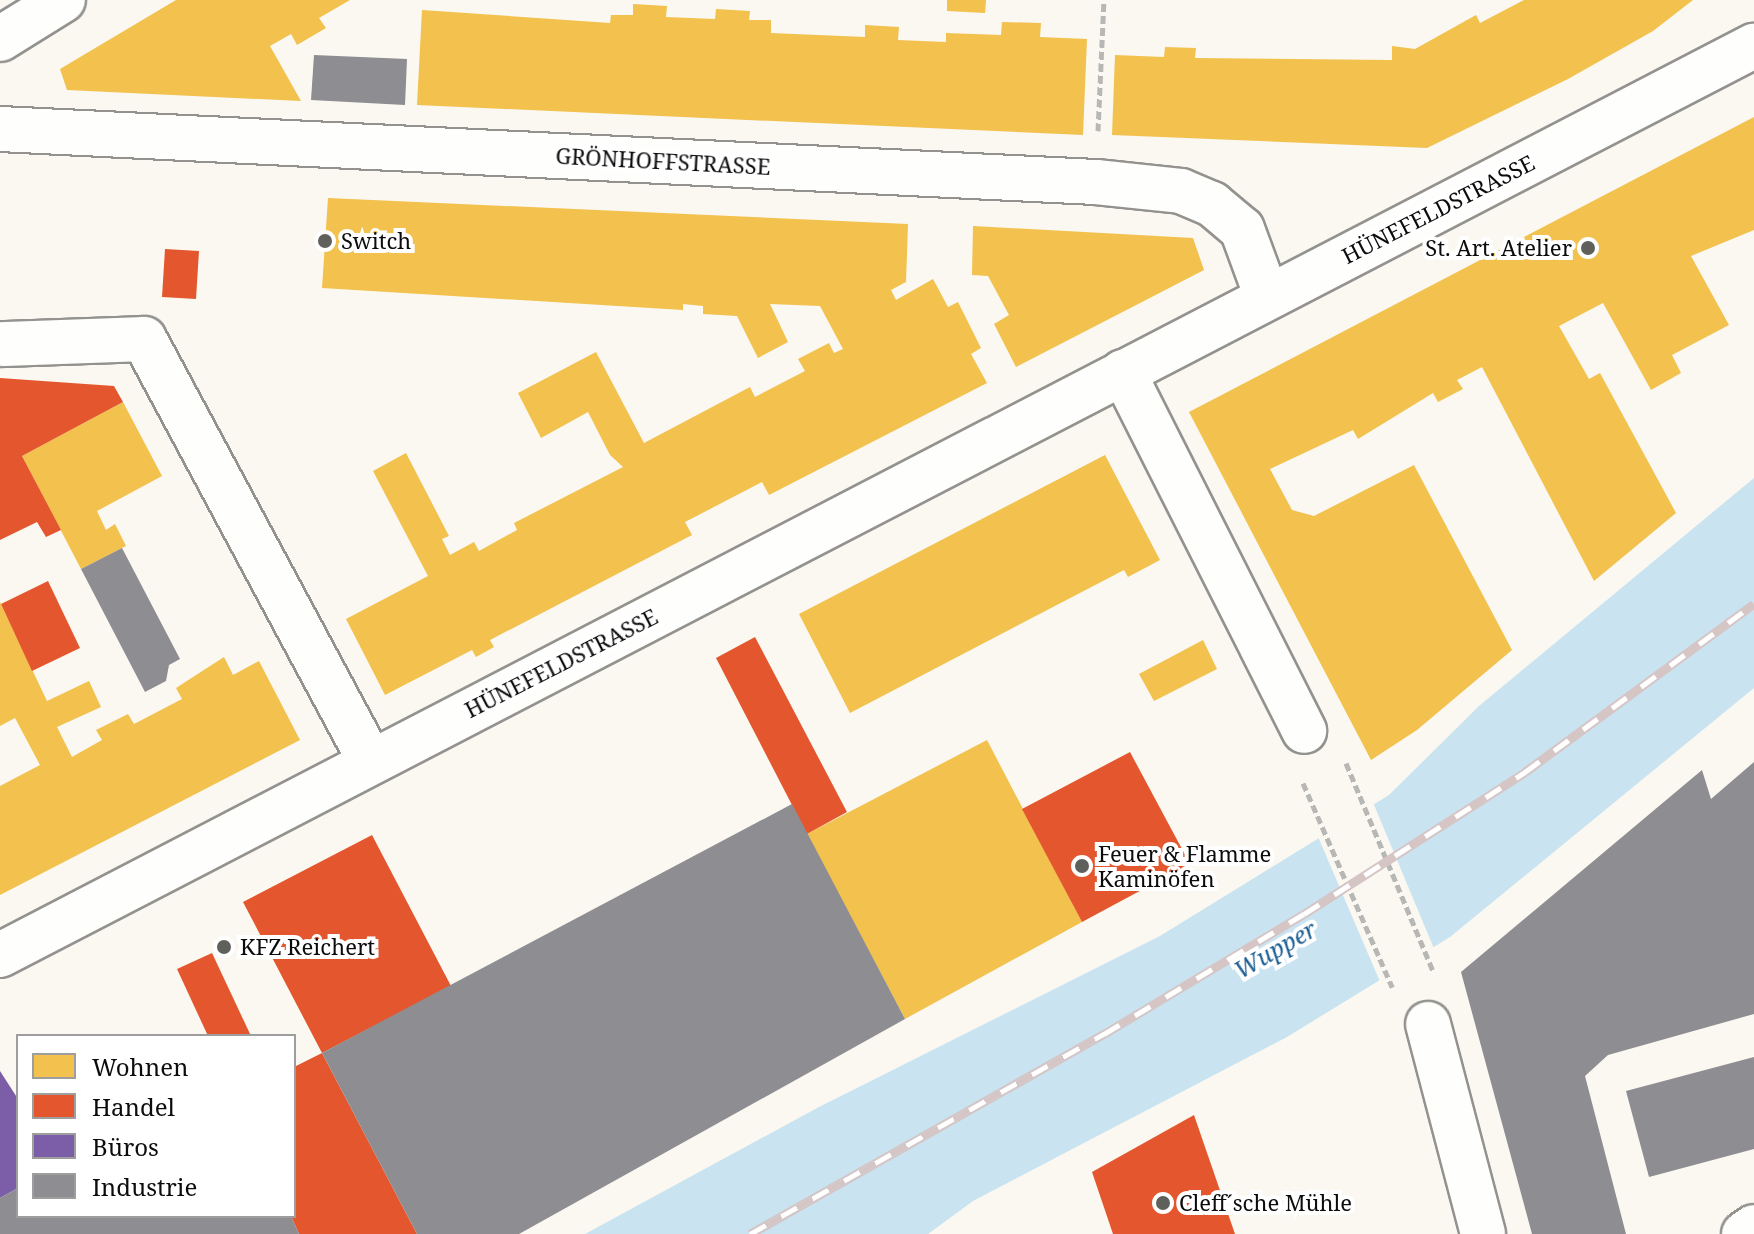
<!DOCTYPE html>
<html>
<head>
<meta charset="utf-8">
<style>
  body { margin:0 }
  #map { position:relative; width:1754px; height:1234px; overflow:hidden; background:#faf8f0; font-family:"Noto Serif",serif }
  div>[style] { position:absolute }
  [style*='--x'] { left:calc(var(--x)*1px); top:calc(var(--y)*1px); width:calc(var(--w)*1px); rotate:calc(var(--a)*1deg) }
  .water>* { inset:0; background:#c9e3f1 }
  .pier>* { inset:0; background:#faf8f0 }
  .homes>* { inset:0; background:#f2c14e }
  .shops>* { inset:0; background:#e4572e }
  .offices>* { inset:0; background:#7b5ea7 }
  .industry>* { inset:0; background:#8d8d92 }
  .path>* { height:5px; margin-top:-2.5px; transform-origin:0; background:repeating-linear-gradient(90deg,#b7b7b5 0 8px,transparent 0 12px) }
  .roads { filter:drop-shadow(2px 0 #93928f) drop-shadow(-2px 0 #93928f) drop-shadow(0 2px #93928f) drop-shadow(0 -2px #93928f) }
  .minor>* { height:44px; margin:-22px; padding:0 22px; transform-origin:22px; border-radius:22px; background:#fefefd }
  .rail>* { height:9px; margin-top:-4.5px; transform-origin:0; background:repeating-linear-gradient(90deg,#fff 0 18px,#d5c5c5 0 36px); box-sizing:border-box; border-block:2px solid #d5c5c5 }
  .dots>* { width:22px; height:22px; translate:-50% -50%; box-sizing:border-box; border:4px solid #fff; border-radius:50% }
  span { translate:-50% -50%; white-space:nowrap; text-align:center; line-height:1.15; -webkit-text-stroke:8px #fff; paint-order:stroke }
  .street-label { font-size:22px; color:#0c0c0c }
  .poi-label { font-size:22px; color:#0c0c0c }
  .left { translate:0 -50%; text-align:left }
  .right { translate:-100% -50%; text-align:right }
  .water-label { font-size:24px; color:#1e6095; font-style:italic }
  .legend { position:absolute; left:16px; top:1034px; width:280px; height:184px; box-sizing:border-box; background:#fff; border:2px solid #9e9e9e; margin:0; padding:10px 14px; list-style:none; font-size:24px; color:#0c0c0c }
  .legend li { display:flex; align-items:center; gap:16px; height:40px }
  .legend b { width:40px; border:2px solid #9e9e9e }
</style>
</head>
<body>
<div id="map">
  <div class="water">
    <i style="clip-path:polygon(1754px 478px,1754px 688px,1450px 937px,1287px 1037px,973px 1201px,928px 1234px,585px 1234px,819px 1107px,1160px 936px,1389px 795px,1479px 706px)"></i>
  </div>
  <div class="pier">
    <i style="clip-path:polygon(1372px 800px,1435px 951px,1381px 984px,1316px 832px)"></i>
  </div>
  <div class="homes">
    <i style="clip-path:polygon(176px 0,350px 0,319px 18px,326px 28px,297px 45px,291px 34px,270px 46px,301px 101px,67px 90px,60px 69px)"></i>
    <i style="clip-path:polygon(947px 0,986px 0,985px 13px,947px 11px)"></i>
    <i style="clip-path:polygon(1524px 0,1693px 0,1653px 31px,1568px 79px,1427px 148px,1112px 135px,1115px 55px,1164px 57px,1165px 47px,1196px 48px,1195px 58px,1392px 60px,1392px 46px,1415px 49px,1476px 15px,1480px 23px)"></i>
    <i style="clip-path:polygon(633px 4px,667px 6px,666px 17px,715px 19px,716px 9px,750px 11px,749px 20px,771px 20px,771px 33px,865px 37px,865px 25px,899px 27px,898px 40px,946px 42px,946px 33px,1001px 35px,1002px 22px,1041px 23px,1040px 37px,1087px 39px,1083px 135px,417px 105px,422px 10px,610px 23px,611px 15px,633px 15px)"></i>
    <i style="clip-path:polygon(1754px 117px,1754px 230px,1691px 256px,1729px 325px,1672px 355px,1681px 373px,1651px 390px,1603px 303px,1559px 326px,1589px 379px,1600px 373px,1676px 513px,1594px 581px,1482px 367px,1457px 380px,1463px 389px,1438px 402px,1433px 393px,1358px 439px,1353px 430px,1270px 469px,1292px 510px,1314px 516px,1414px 465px,1512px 650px,1417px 730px,1371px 760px,1189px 412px)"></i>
    <i style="clip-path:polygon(328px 198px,908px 224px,906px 282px,891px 290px,896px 300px,933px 279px,948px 307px,958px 302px,981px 348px,971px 354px,987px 383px,769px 495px,762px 482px,685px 522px,692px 535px,490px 640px,494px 647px,476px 657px,472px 650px,385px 695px,346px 619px,428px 576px,373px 471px,406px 453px,449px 536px,442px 539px,450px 555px,474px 542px,479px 551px,517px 530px,514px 523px,623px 467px,610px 455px,588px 412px,541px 438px,518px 393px,596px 352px,644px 443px,750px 387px,755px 397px,805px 371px,798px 359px,829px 343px,834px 353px,843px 349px,820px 306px,770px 304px,788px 342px,758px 358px,737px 316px,703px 314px,703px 306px,683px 304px,683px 310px,322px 288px)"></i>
    <i style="clip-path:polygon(973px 226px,1193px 238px,1204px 270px,1016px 367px,994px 324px,1009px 315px,988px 276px,972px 275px)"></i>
    <i style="clip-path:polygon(123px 402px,162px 476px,97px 511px,106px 530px,115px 524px,126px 546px,81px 569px,22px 456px)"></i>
    <i style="clip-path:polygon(1105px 455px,1160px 560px,1128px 577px,1124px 570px,850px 713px,799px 614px)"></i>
    <i style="clip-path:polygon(0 602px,47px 701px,89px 681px,101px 707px,57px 727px,72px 757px,102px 740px,96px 730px,128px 714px,134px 724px,182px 699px,176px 688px,224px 657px,233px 675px,259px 661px,300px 740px,0 895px,0 786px,40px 765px,15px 718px,0 726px)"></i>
    <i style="clip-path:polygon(1203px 640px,1217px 669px,1154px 701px,1139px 674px)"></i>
    <i style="clip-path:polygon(987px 740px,1082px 922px,905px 1019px,807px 834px)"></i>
  </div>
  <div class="shops">
    <i style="clip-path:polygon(165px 249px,199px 251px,196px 299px,162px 297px)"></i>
    <i style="clip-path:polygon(0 378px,114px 386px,123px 402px,22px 456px,61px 530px,46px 537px,37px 522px,0 540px)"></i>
    <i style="clip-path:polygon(48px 581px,80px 648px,32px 671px,1px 604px)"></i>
    <i style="clip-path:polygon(755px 637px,847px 812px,807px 834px,716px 658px)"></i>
    <i style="clip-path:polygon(1130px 752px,1190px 864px,1082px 922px,1022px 809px)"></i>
    <i style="clip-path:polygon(372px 835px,451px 986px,322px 1053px,417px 1234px,299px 1234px,291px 1216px,294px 1067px,322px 1053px,243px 902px)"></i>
    <i style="clip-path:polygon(212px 953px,251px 1036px,208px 1036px,177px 969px)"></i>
    <i style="clip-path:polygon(1194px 1115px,1235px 1234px,1113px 1234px,1092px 1172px)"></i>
  </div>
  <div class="offices">
    <i style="clip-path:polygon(0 1071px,18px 1099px,18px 1188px,0 1198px)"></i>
  </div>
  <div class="industry">
    <i style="clip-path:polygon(314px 55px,407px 59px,405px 105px,311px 100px)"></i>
    <i style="clip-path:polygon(122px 548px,180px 659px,169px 665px,166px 681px,145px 692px,81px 569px)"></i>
    <i style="clip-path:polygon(1754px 762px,1754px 1014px,1608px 1055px,1585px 1076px,1626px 1234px,1532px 1234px,1461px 972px,1702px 770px,1711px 799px)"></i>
    <i style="clip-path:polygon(792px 804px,905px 1019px,519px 1234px,417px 1234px,322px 1053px)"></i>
    <i style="clip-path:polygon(1754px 1057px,1754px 1149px,1649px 1177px,1626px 1091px)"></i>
    <i style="clip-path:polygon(18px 1188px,18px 1216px,291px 1216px,299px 1234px,0 1234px,0 1198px)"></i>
  </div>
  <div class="path">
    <i style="--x:1098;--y:131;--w:131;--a:-87.4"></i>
    <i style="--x:1346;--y:763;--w:225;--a:67.3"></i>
    <i style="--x:1303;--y:783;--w:223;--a:66.4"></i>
  </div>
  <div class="roads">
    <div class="minor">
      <i style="--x:0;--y:39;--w:74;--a:-31.8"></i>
      <i style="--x:0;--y:129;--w:1097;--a:2.77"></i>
      <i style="--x:1096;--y:182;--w:85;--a:6"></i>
      <i style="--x:1181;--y:191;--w:34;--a:23"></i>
      <i style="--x:1212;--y:204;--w:39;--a:40"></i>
      <i style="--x:1242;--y:229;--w:72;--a:69.8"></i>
      <i style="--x:2;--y:344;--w:142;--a:-2"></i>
      <i style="--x:144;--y:339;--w:479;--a:61.8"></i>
      <i style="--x:1123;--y:372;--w:402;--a:63.2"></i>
      <i style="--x:0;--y:955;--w:1976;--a:-27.4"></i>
      <i style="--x:1428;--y:1024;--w:217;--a:75.3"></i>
      <i style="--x:1744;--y:1234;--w:12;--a:-35"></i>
    </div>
  </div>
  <div class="rail">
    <i style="--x:750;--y:1234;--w:407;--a:-29.5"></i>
    <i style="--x:1104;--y:1034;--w:233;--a:-31"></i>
    <i style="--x:1304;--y:914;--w:263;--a:-32.7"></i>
    <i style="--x:1525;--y:772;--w:284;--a:-36.3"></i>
  </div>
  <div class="dots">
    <i style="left:325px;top:241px;background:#5f5f5c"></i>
    <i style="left:1588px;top:248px;background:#5f5f5c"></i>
    <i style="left:1082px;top:866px;background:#5f5f5c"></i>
    <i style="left:224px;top:947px;background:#5f5f5c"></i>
    <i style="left:1163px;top:1203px;background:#5f5f5c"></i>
  </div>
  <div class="street-label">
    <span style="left:663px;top:161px;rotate:3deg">GRÖNHOFFSTRASSE</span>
    <span style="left:1438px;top:209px;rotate:-27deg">HÜNEFELDSTRASSE</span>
    <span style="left:561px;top:663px;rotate:-27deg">HÜNEFELDSTRASSE</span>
  </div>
  <div class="poi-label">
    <span class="left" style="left:341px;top:241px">Switch</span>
    <span class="right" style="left:1572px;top:248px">St. Art. Atelier</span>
    <span class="left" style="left:1098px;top:866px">Feuer &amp; Flamme<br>Kaminöfen</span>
    <span class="left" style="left:240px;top:947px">KFZ Reichert</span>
    <span class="left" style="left:1179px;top:1203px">Cleff´sche Mühle</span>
  </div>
  <div class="water-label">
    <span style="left:1275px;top:949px;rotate:-30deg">Wupper</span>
  </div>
  <ul class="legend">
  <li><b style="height:22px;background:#f2c14e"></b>Wohnen</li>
  <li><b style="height:22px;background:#e4572e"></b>Handel</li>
  <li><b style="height:22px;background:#7b5ea7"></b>Büros</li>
  <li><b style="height:22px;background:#8d8d92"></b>Industrie</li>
  </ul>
</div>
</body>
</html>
